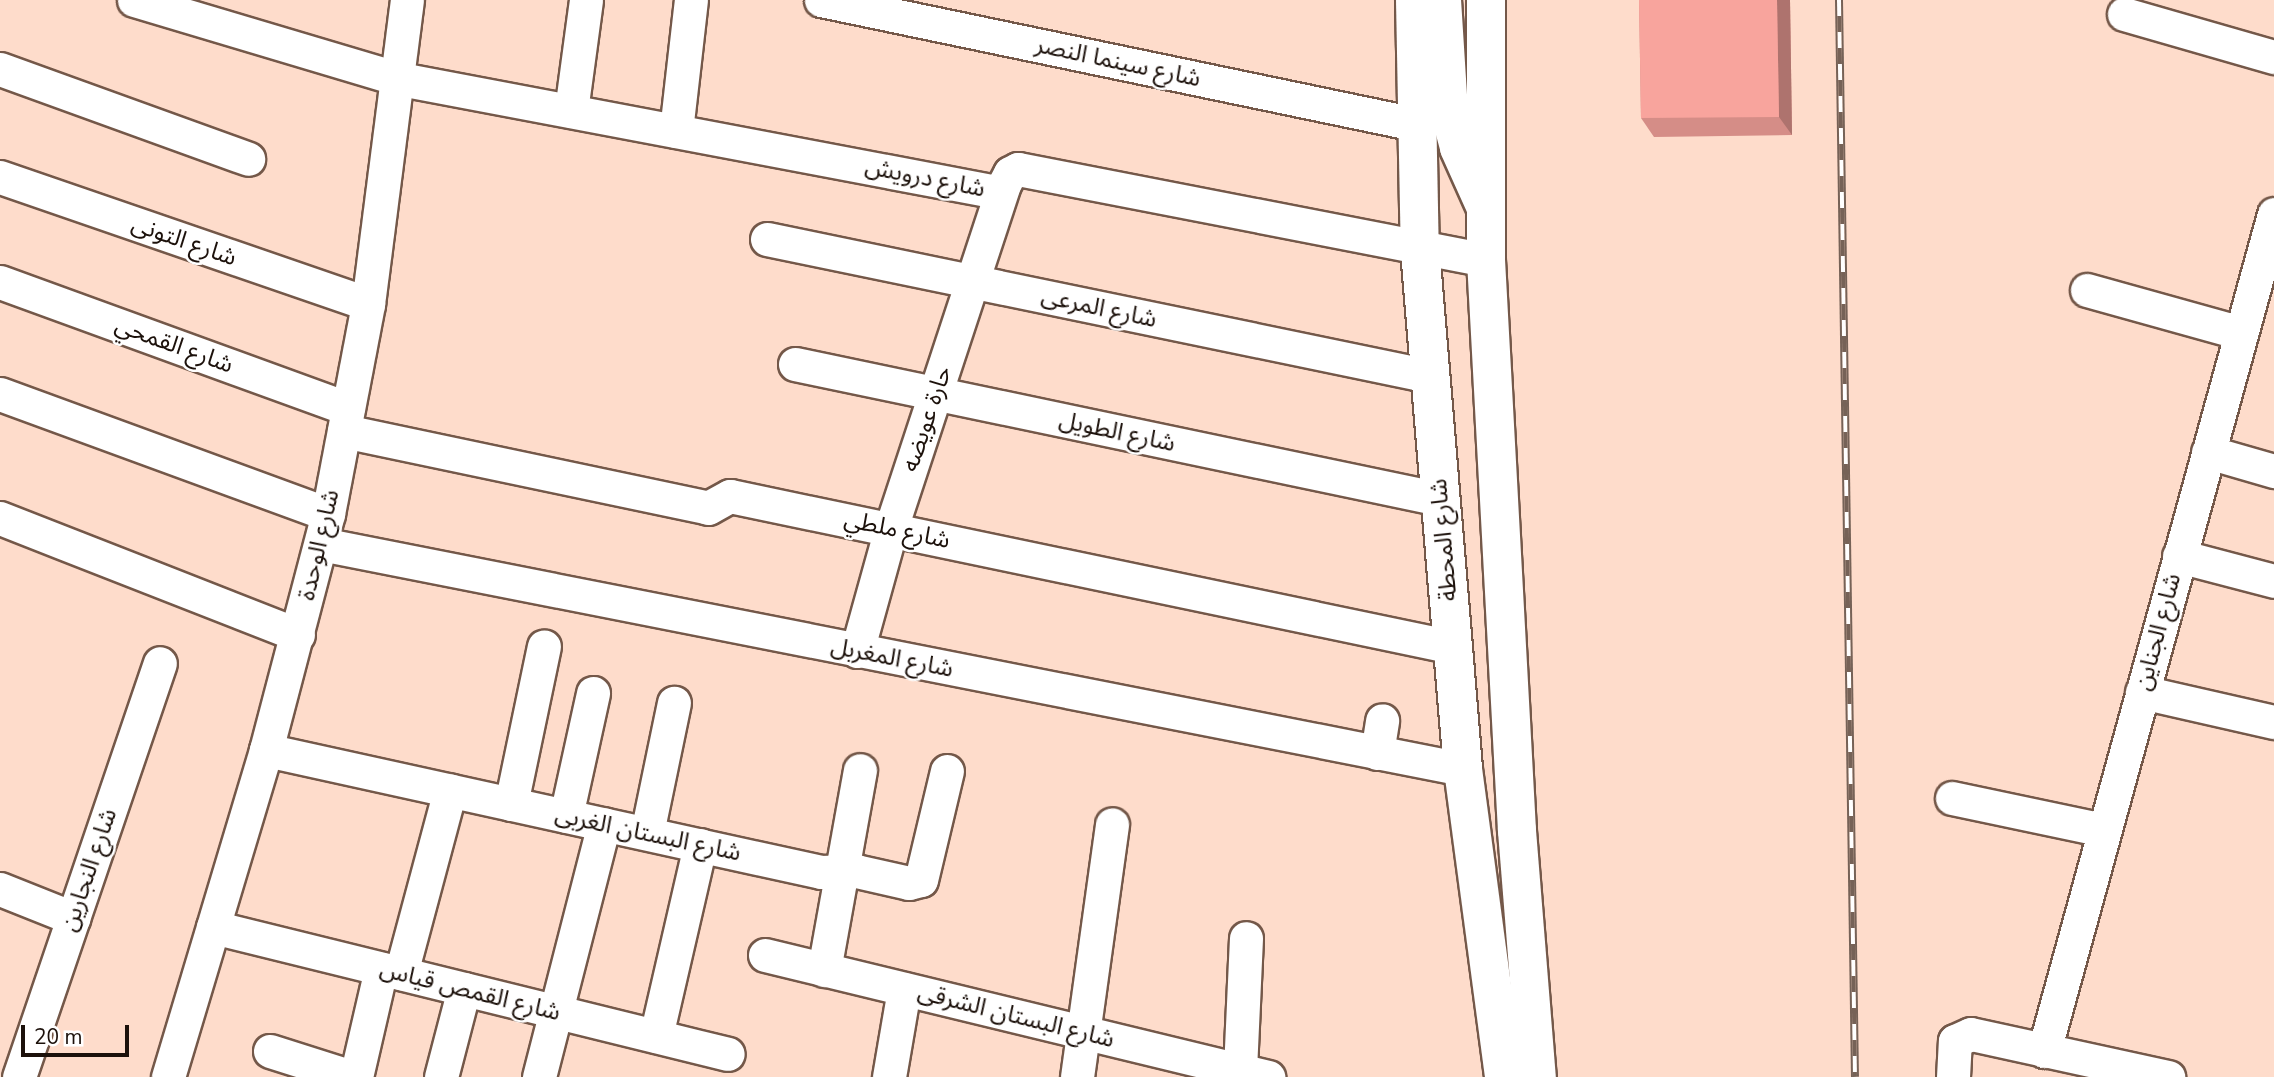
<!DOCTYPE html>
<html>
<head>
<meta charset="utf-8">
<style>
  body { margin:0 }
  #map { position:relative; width:2274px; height:1077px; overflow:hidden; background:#fedccb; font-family:"Nunito Sans","Noto Sans Arabic",sans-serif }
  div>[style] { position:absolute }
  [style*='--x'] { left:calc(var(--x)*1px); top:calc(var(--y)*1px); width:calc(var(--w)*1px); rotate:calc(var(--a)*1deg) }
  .roads { filter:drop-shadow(2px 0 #745849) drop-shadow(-2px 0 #745849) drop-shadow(0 2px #745849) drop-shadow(0 -2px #745849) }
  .minor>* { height:33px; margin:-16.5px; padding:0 16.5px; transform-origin:16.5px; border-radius:16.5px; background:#fff }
  .tertiary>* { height:38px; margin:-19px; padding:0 19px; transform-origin:19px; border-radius:19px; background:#fff }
  .primary>* { height:38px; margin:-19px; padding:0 19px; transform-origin:19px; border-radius:19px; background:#fff }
  .rail>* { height:8px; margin-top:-4px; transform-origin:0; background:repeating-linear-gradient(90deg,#fff 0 16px,#766257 0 32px); box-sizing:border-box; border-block:2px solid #766257 }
  .wall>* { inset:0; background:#d58d87 }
  .shaded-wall>* { inset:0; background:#ae736e }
  .building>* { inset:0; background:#f8a49d }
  span { translate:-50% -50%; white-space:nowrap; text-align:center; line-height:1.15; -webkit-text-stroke:5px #fff; paint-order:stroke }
  .street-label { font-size:24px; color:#1c110b }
  .scale { position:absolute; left:21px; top:1025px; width:108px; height:32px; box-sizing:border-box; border:4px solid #1c110b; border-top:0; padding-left:9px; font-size:21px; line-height:24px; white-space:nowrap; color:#1c110b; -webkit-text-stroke:5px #fff; paint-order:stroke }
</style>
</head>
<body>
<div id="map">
  <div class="roads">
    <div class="minor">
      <i style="--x:134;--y:0;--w:272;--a:16.6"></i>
      <i style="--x:395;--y:78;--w:608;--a:10.72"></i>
      <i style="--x:992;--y:191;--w:9;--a:-6"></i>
      <i style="--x:1001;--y:190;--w:19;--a:-62"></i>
      <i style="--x:1010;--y:173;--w:9;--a:-27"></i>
      <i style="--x:1018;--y:169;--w:477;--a:11"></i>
      <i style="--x:821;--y:0;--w:607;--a:11.79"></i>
      <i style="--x:2124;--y:14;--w:156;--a:16"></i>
      <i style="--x:0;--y:69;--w:264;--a:19.9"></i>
      <i style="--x:571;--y:111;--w:112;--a:-82.3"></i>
      <i style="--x:676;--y:131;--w:132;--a:-83.5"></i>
      <i style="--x:0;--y:177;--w:389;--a:19"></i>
      <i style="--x:767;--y:239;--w:677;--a:11.68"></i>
      <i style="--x:0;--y:282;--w:370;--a:20"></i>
      <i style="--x:2087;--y:290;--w:160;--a:15.6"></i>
      <i style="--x:795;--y:364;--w:659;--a:11.82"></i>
      <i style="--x:0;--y:394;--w:349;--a:20.1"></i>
      <i style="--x:344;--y:431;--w:372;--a:11.9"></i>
      <i style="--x:708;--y:508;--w:25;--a:-29"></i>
      <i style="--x:730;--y:496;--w:739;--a:11.8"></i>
      <i style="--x:2208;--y:452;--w:69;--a:16.1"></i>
      <i style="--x:0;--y:518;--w:320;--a:21.4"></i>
      <i style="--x:321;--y:544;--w:1164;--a:11.15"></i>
      <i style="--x:2179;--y:556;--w:98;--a:14.7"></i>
      <i style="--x:857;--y:651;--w:128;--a:-74.5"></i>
      <i style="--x:891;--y:528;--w:359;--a:-71.8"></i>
      <i style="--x:2142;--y:692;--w:135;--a:12.8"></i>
      <i style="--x:266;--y:750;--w:568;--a:12.4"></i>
      <i style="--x:821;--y:872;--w:35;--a:-2"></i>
      <i style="--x:856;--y:871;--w:54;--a:12.8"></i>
      <i style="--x:909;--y:883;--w:12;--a:-14"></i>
      <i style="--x:921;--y:880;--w:112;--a:-76.6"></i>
      <i style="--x:1377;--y:753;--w:33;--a:-81"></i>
      <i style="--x:1952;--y:798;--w:155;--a:11.9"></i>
      <i style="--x:511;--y:804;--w:161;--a:-78.2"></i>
      <i style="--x:566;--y:816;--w:126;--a:-77.6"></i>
      <i style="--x:647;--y:833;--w:133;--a:-78.3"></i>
      <i style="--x:0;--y:889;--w:79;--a:21.7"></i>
      <i style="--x:213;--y:927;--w:530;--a:13.85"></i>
      <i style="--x:765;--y:955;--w:518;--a:13.63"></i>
      <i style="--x:824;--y:970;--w:203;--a:-79.8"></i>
      <i style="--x:401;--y:973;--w:189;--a:-75"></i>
      <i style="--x:656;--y:1036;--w:196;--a:-77"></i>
      <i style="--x:270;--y:1051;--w:86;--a:17.6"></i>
      <i style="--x:2044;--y:1051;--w:868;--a:-74.63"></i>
      <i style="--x:1240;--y:1070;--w:132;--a:-87.4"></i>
      <i style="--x:19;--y:1077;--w:437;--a:-71.2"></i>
      <i style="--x:168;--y:1077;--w:341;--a:-73.3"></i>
      <i style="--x:266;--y:750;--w:244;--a:-75.3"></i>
      <i style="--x:328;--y:514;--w:214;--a:-79.2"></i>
      <i style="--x:368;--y:304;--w:306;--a:-82.7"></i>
      <i style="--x:356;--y:1077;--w:111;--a:-77"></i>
      <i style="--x:441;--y:1077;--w:91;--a:-75.4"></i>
      <i style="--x:539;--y:1077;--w:261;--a:-75.6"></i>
      <i style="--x:889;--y:1077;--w:89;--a:-80.3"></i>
      <i style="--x:1077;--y:1077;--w:255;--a:-82.1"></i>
      <i style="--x:1953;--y:1077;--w:36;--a:-87"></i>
      <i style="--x:1955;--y:1041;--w:17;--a:-24"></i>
      <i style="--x:1971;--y:1034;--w:202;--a:12.3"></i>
    </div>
    <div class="tertiary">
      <i style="--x:1415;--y:0;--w:250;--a:88.9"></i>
      <i style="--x:1420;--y:250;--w:521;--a:85.26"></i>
      <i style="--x:1463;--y:769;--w:311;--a:82.4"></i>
      <i style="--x:1486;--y:0;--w:260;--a:90"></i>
      <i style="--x:1486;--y:260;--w:572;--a:86.89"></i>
      <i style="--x:1517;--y:831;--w:247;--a:85.4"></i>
    </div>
    <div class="primary">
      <i style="--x:1442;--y:0;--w:110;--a:86.4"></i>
      <i style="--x:1449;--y:110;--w:39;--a:75"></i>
      <i style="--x:1459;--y:148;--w:66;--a:65.8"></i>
    </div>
  </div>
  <div class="rail">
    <i style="--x:1839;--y:0;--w:1077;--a:89.15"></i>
  </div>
  <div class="wall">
    <i style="clip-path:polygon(1639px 0,1790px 0,1792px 135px,1654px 137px,1641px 118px)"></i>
  </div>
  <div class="shaded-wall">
    <i style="clip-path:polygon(1777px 0,1790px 0,1792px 135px,1779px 117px)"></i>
  </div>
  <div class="building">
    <i style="clip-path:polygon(1639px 0,1777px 0,1779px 117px,1641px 118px)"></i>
  </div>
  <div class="street-label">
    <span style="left:1118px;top:62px;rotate:12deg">شارع سينما النصر</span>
    <span style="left:925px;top:178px;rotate:11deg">شارع درويش</span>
    <span style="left:184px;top:241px;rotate:19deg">شارع التونى</span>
    <span style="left:1099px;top:308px;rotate:12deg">شارع المرعى</span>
    <span style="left:174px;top:345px;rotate:20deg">شارع القمحي</span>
    <span style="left:927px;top:419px;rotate:-71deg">حارة عويضه</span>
    <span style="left:1117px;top:432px;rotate:12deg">شارع الطويل</span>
    <span style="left:897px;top:530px;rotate:12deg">شارع ملطي</span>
    <span style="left:1444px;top:540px;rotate:-95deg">شارع المحطة</span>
    <span style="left:319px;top:545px;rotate:-77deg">شارع الوحدة</span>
    <span style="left:2158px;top:632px;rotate:-75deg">شارع الجناين</span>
    <span style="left:892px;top:658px;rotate:11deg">شارع المغربل</span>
    <span style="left:648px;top:834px;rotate:12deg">شارع البستان الغربى</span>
    <span style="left:89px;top:870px;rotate:-71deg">شارع النجارين</span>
    <span style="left:470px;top:991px;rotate:14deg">شارع القمص قياس</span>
    <span style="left:1016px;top:1016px;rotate:14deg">شارع البستان الشرقى</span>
  </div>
  <div class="scale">20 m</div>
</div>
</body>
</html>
